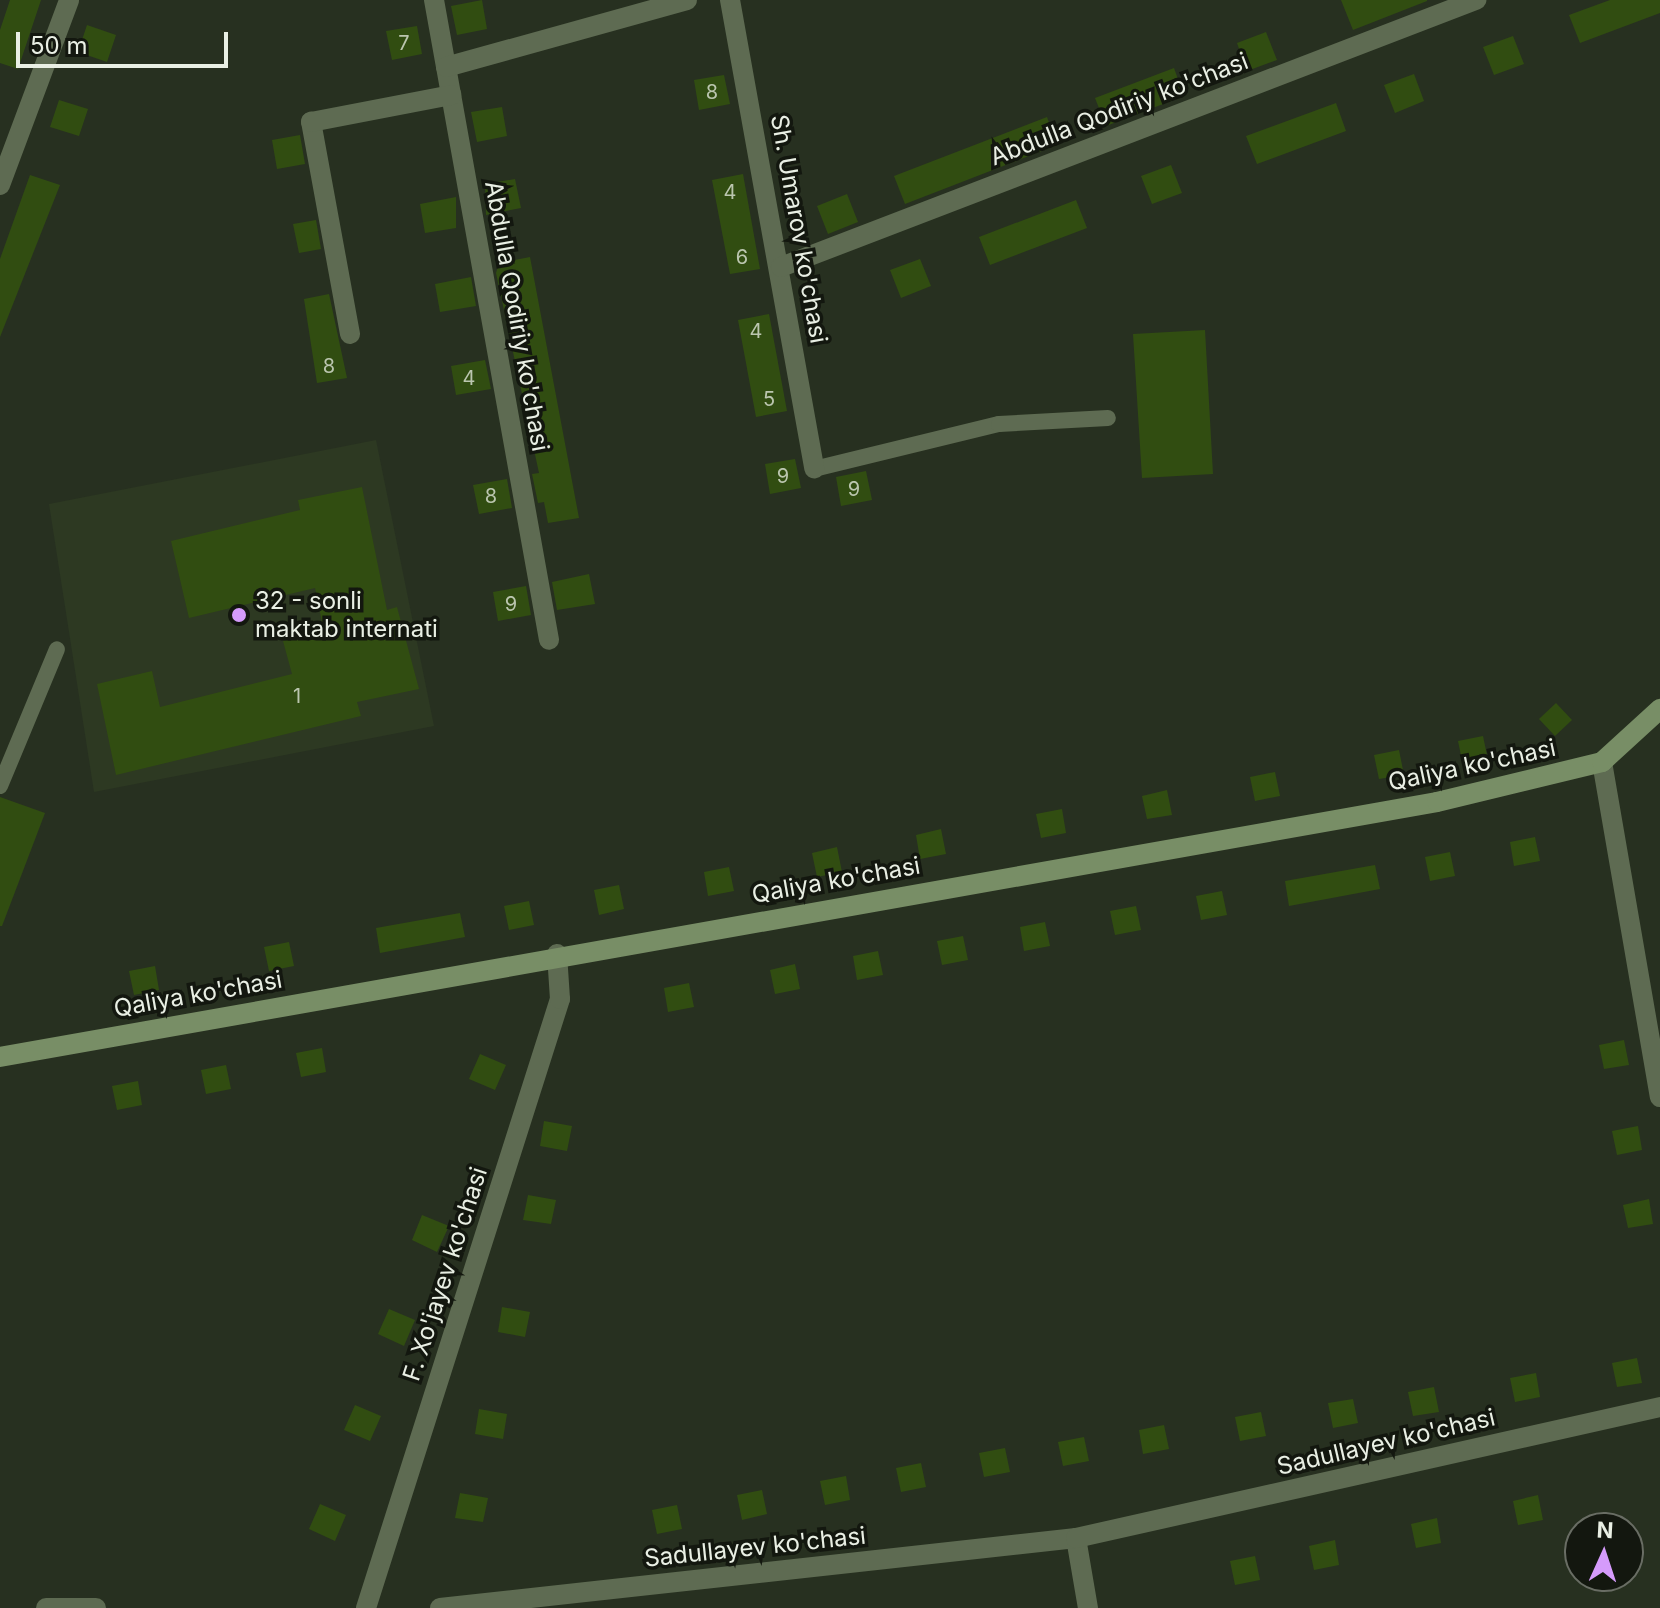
<!DOCTYPE html>
<html>
<head>
<meta charset="utf-8">
<style>
  body { margin:0 }
  #map { position:relative; width:1660px; height:1608px; overflow:hidden; background:#273020; font-family:Inter,sans-serif }
  div>[style] { position:absolute }
  [style*='--x'] { left:calc(var(--x)*1px); top:calc(var(--y)*1px); width:calc(var(--w)*1px); rotate:calc(var(--a)*1deg) }
  .built>* { inset:0; background:#2d3922 }
  .building>* { inset:0; background:#314d11 }
  .service>* { height:16px; margin:-8px; padding:0 8px; transform-origin:8px; border-radius:8px; background:#5e6b52 }
  .minor>* { height:20px; margin:-10px; padding:0 10px; transform-origin:10px; border-radius:10px; background:#5e6b52 }
  .secondary>* { height:20px; margin:-10px; padding:0 10px; transform-origin:10px; border-radius:10px; background:#788e66 }
  .dots>* { width:22px; height:22px; translate:-50% -50%; box-sizing:border-box; border:4px solid #13170f; border-radius:50% }
  span { translate:-50% -50%; white-space:nowrap; text-align:center; line-height:1.15; -webkit-text-stroke:7px #13170f; paint-order:stroke }
  .number-label { font-size:20px; color:#bbc6af }
  .number-label span { -webkit-text-stroke-width:0 }
  .street-label { font-size:24px; color:#e9efe4 }
  .poi-label { font-size:24px; color:#e9efe4 }
  .left { translate:0 -50%; text-align:left }
  .north { position:absolute; left:1564px; top:1512px; width:80px; height:80px; box-sizing:border-box; background:#13170f; border:2px solid #696d64; border-radius:50%; rotate:3deg; font-size:22px; font-weight:700; line-height:32px; text-align:center; color:#e9efe4 }
  .north::after { content:''; display:block; margin:auto; width:28px; height:36px; background:#d59bfb; clip-path:polygon(50% 0,100% 100%,50% 72%,0 100%) }
  .scale { position:absolute; left:16px; top:32px; width:212px; height:36px; box-sizing:border-box; border:4px solid #e9efe4; border-top:0; padding-left:10px; font-size:24px; line-height:28px; white-space:nowrap; color:#e9efe4; -webkit-text-stroke:6px #13170f; paint-order:stroke }
</style>
</head>
<body>
<div id="map">
  <div class="built">
    <i style="clip-path:polygon(376px 440px,434px 726px,94px 792px,49px 504px)"></i>
  </div>
  <div class="building">
    <i style="clip-path:polygon(10px 0,41px 0,18px 69px,0 63px,0 30px)"></i>
    <i style="clip-path:polygon(482px 0,487px 29px,457px 35px,451px 6px)"></i>
    <i style="clip-path:polygon(1341px 0,1427px 0,1427px 1px,1353px 30px)"></i>
    <i style="clip-path:polygon(1610px 0,1660px 0,1660px 13px,1580px 43px,1569px 15px)"></i>
    <i style="clip-path:polygon(87px 25px,116px 35px,107px 62px,78px 52px)"></i>
    <i style="clip-path:polygon(417px 26px,422px 54px,392px 60px,386px 31px)"></i>
    <i style="clip-path:polygon(1266px 32px,1277px 60px,1247px 71px,1237px 43px)"></i>
    <i style="clip-path:polygon(1513px 36px,1524px 64px,1494px 75px,1483px 47px)"></i>
    <i style="clip-path:polygon(1174px 68px,1184px 96px,1106px 126px,1095px 98px)"></i>
    <i style="clip-path:polygon(1414px 74px,1424px 101px,1395px 113px,1384px 85px)"></i>
    <i style="clip-path:polygon(724px 75px,730px 104px,699px 110px,694px 80px)"></i>
    <i style="clip-path:polygon(59px 100px,88px 109px,79px 136px,50px 127px)"></i>
    <i style="clip-path:polygon(1336px 103px,1346px 131px,1257px 164px,1246px 136px)"></i>
    <i style="clip-path:polygon(502px 107px,507px 136px,477px 142px,471px 112px)"></i>
    <i style="clip-path:polygon(1047px 117px,1057px 145px,905px 204px,894px 176px)"></i>
    <i style="clip-path:polygon(300px 135px,305px 164px,277px 169px,272px 140px)"></i>
    <i style="clip-path:polygon(1171px 165px,1182px 193px,1152px 204px,1141px 176px)"></i>
    <i style="clip-path:polygon(743px 174px,760px 269px,730px 274px,712px 180px)"></i>
    <i style="clip-path:polygon(30px 175px,60px 185px,0 337px,0 259px)"></i>
    <i style="clip-path:polygon(515px 179px,521px 208px,486px 215px,485px 184px)"></i>
    <i style="clip-path:polygon(847px 194px,858px 222px,828px 234px,817px 206px)"></i>
    <i style="clip-path:polygon(456px 197px,456px 228px,425px 233px,420px 204px)"></i>
    <i style="clip-path:polygon(1076px 200px,1087px 228px,990px 265px,979px 237px)"></i>
    <i style="clip-path:polygon(316px 220px,321px 249px,299px 253px,293px 224px)"></i>
    <i style="clip-path:polygon(530px 257px,579px 518px,548px 523px,544px 502px,538px 503px,532px 474px,539px 473px,496px 273px,499px 263px)"></i>
    <i style="clip-path:polygon(920px 259px,931px 286px,901px 298px,890px 270px)"></i>
    <i style="clip-path:polygon(471px 277px,476px 306px,440px 312px,435px 284px)"></i>
    <i style="clip-path:polygon(329px 294px,347px 378px,317px 383px,304px 299px)"></i>
    <i style="clip-path:polygon(769px 314px,787px 411px,756px 417px,738px 320px)"></i>
    <i style="clip-path:polygon(1205px 330px,1213px 474px,1142px 478px,1133px 334px)"></i>
    <i style="clip-path:polygon(485px 360px,491px 389px,456px 395px,451px 366px)"></i>
    <i style="clip-path:polygon(795px 459px,801px 488px,770px 494px,765px 464px)"></i>
    <i style="clip-path:polygon(866px 471px,872px 500px,841px 506px,836px 477px)"></i>
    <i style="clip-path:polygon(507px 479px,512px 508px,479px 514px,473px 485px)"></i>
    <i style="clip-path:polygon(362px 487px,387px 610px,397px 607px,419px 689px,357px 702px,361px 716px,116px 775px,97px 684px,152px 671px,160px 707px,292px 674px,283px 641px,324px 632px,315px 588px,189px 618px,171px 541px,300px 510px,298px 500px)"></i>
    <i style="clip-path:polygon(589px 574px,595px 604px,557px 610px,552px 582px)"></i>
    <i style="clip-path:polygon(526px 586px,531px 615px,498px 621px,493px 592px)"></i>
    <i style="clip-path:polygon(1556px 703px,1572px 720px,1555px 736px,1539px 719px)"></i>
    <i style="clip-path:polygon(1483px 736px,1488px 760px,1463px 765px,1458px 741px)"></i>
    <i style="clip-path:polygon(1399px 750px,1404px 775px,1379px 779px,1374px 755px)"></i>
    <i style="clip-path:polygon(1275px 772px,1280px 796px,1255px 801px,1250px 777px)"></i>
    <i style="clip-path:polygon(1167px 790px,1172px 815px,1147px 819px,1142px 796px)"></i>
    <i style="clip-path:polygon(0 797px,45px 813px,2px 926px,0 926px)"></i>
    <i style="clip-path:polygon(1062px 809px,1066px 833px,1041px 838px,1036px 814px)"></i>
    <i style="clip-path:polygon(941px 829px,946px 854px,920px 859px,916px 835px)"></i>
    <i style="clip-path:polygon(1535px 837px,1540px 861px,1514px 866px,1510px 842px)"></i>
    <i style="clip-path:polygon(837px 847px,842px 872px,817px 877px,812px 853px)"></i>
    <i style="clip-path:polygon(1450px 852px,1455px 876px,1430px 881px,1425px 857px)"></i>
    <i style="clip-path:polygon(1375px 865px,1380px 889px,1289px 906px,1285px 881px)"></i>
    <i style="clip-path:polygon(729px 867px,734px 891px,708px 896px,704px 872px)"></i>
    <i style="clip-path:polygon(619px 885px,624px 909px,599px 915px,594px 890px)"></i>
    <i style="clip-path:polygon(1222px 891px,1227px 915px,1201px 920px,1196px 896px)"></i>
    <i style="clip-path:polygon(529px 901px,534px 925px,509px 930px,504px 906px)"></i>
    <i style="clip-path:polygon(1136px 906px,1141px 930px,1115px 935px,1110px 911px)"></i>
    <i style="clip-path:polygon(460px 913px,465px 937px,380px 953px,376px 928px)"></i>
    <i style="clip-path:polygon(1045px 922px,1050px 946px,1024px 951px,1020px 927px)"></i>
    <i style="clip-path:polygon(963px 936px,968px 960px,942px 965px,937px 941px)"></i>
    <i style="clip-path:polygon(289px 942px,294px 966px,269px 971px,264px 947px)"></i>
    <i style="clip-path:polygon(878px 951px,883px 975px,857px 980px,853px 956px)"></i>
    <i style="clip-path:polygon(795px 964px,800px 989px,775px 994px,770px 970px)"></i>
    <i style="clip-path:polygon(155px 966px,159px 990px,134px 995px,129px 971px)"></i>
    <i style="clip-path:polygon(689px 983px,694px 1007px,668px 1012px,664px 988px)"></i>
    <i style="clip-path:polygon(1624px 1040px,1629px 1065px,1604px 1069px,1599px 1045px)"></i>
    <i style="clip-path:polygon(322px 1048px,326px 1072px,301px 1077px,296px 1053px)"></i>
    <i style="clip-path:polygon(480px 1054px,506px 1065px,495px 1090px,469px 1079px)"></i>
    <i style="clip-path:polygon(226px 1065px,231px 1089px,206px 1094px,201px 1070px)"></i>
    <i style="clip-path:polygon(138px 1081px,142px 1105px,117px 1110px,112px 1086px)"></i>
    <i style="clip-path:polygon(544px 1121px,572px 1126px,567px 1151px,540px 1146px)"></i>
    <i style="clip-path:polygon(1638px 1126px,1642px 1150px,1617px 1155px,1612px 1131px)"></i>
    <i style="clip-path:polygon(528px 1195px,556px 1200px,551px 1224px,523px 1220px)"></i>
    <i style="clip-path:polygon(1649px 1199px,1653px 1224px,1628px 1228px,1623px 1205px)"></i>
    <i style="clip-path:polygon(422px 1215px,449px 1226px,437px 1252px,412px 1240px)"></i>
    <i style="clip-path:polygon(502px 1307px,530px 1312px,525px 1337px,498px 1332px)"></i>
    <i style="clip-path:polygon(389px 1309px,415px 1320px,404px 1346px,378px 1334px)"></i>
    <i style="clip-path:polygon(1637px 1358px,1642px 1383px,1617px 1387px,1612px 1363px)"></i>
    <i style="clip-path:polygon(1536px 1373px,1540px 1397px,1515px 1402px,1510px 1378px)"></i>
    <i style="clip-path:polygon(1434px 1387px,1439px 1412px,1413px 1416px,1408px 1392px)"></i>
    <i style="clip-path:polygon(1353px 1399px,1358px 1423px,1333px 1428px,1328px 1403px)"></i>
    <i style="clip-path:polygon(355px 1405px,381px 1416px,370px 1441px,344px 1430px)"></i>
    <i style="clip-path:polygon(479px 1409px,507px 1414px,503px 1439px,475px 1434px)"></i>
    <i style="clip-path:polygon(1261px 1412px,1266px 1436px,1240px 1441px,1235px 1417px)"></i>
    <i style="clip-path:polygon(1164px 1425px,1169px 1449px,1143px 1454px,1139px 1430px)"></i>
    <i style="clip-path:polygon(1084px 1437px,1089px 1461px,1063px 1466px,1058px 1442px)"></i>
    <i style="clip-path:polygon(1005px 1448px,1010px 1472px,984px 1477px,979px 1453px)"></i>
    <i style="clip-path:polygon(921px 1463px,926px 1487px,901px 1492px,896px 1468px)"></i>
    <i style="clip-path:polygon(846px 1476px,850px 1500px,825px 1505px,820px 1481px)"></i>
    <i style="clip-path:polygon(762px 1490px,767px 1514px,742px 1520px,737px 1495px)"></i>
    <i style="clip-path:polygon(460px 1493px,488px 1498px,483px 1522px,455px 1518px)"></i>
    <i style="clip-path:polygon(1538px 1495px,1543px 1520px,1518px 1525px,1513px 1501px)"></i>
    <i style="clip-path:polygon(320px 1504px,346px 1515px,335px 1541px,309px 1529px)"></i>
    <i style="clip-path:polygon(677px 1505px,682px 1529px,657px 1534px,652px 1510px)"></i>
    <i style="clip-path:polygon(1437px 1518px,1441px 1543px,1416px 1548px,1411px 1524px)"></i>
    <i style="clip-path:polygon(1335px 1540px,1339px 1565px,1314px 1570px,1309px 1546px)"></i>
    <i style="clip-path:polygon(1255px 1556px,1260px 1580px,1235px 1585px,1230px 1561px)"></i>
  </div>
  <div class="service">
    <i style="--x:814;--y:469;--w:190;--a:-13.7"></i>
    <i style="--x:999;--y:424;--w:109;--a:-3.2"></i>
    <i style="--x:0;--y:786;--w:148;--a:-67.4"></i>
  </div>
  <div class="minor">
    <i style="--x:434;--y:0;--w:650;--a:79.81"></i>
    <i style="--x:730;--y:0;--w:476;--a:79.8"></i>
    <i style="--x:446;--y:67;--w:250;--a:-15.5"></i>
    <i style="--x:0;--y:185;--w:197;--a:-69.5"></i>
    <i style="--x:781;--y:267;--w:745;--a:-21.02"></i>
    <i style="--x:350;--y:334;--w:216;--a:-100.4"></i>
    <i style="--x:311;--y:122;--w:143;--a:-10.9"></i>
    <i style="--x:1602;--y:762;--w:340;--a:80.2"></i>
    <i style="--x:1076;--y:1538;--w:71;--a:80.3"></i>
    <i style="--x:46;--y:1608;--w:50;--a:0"></i>
    <i style="--x:366;--y:1608;--w:639;--a:-72.33"></i>
    <i style="--x:560;--y:999;--w:45;--a:-93.8"></i>
    <i style="--x:440;--y:1608;--w:640;--a:-6.28"></i>
    <i style="--x:1076;--y:1538;--w:599;--a:-12.64"></i>
  </div>
  <div class="secondary">
    <i style="--x:0;--y:1057;--w:1459;--a:-10.06"></i>
    <i style="--x:1437;--y:802;--w:170;--a:-13.6"></i>
    <i style="--x:1602;--y:762;--w:79;--a:-42.4"></i>
  </div>
  <div class="dots">
    <i style="left:239px;top:615px;background:#d59bfb"></i>
  </div>
  <div class="number-label">
    <span style="left:404px;top:43px">7</span>
    <span style="left:712px;top:92px">8</span>
    <span style="left:730px;top:192px">4</span>
    <span style="left:742px;top:257px">6</span>
    <span style="left:756px;top:331px">4</span>
    <span style="left:329px;top:366px">8</span>
    <span style="left:469px;top:378px">4</span>
    <span style="left:769px;top:399px">5</span>
    <span style="left:783px;top:476px">9</span>
    <span style="left:854px;top:489px">9</span>
    <span style="left:491px;top:496px">8</span>
    <span style="left:511px;top:604px">9</span>
    <span style="left:297px;top:696px">1</span>
  </div>
  <div class="street-label">
    <span style="left:1119px;top:109px;rotate:-21deg">Abdulla Qodiriy ko'chasi</span>
    <span style="left:799px;top:229px;rotate:80deg">Sh. Umarov ko'chasi</span>
    <span style="left:517px;top:316px;rotate:80deg">Abdulla Qodiriy ko'chasi</span>
    <span style="left:1472px;top:765px;rotate:-12deg">Qaliya ko'chasi</span>
    <span style="left:836px;top:880px;rotate:-10deg">Qaliya ko'chasi</span>
    <span style="left:198px;top:994px;rotate:-10deg">Qaliya ko'chasi</span>
    <span style="left:445px;top:1274px;rotate:-72deg">F. Xo'jayev ko'chasi</span>
    <span style="left:1386px;top:1442px;rotate:-13deg">Sadullayev ko'chasi</span>
    <span style="left:755px;top:1547px;rotate:-6deg">Sadullayev ko'chasi</span>
  </div>
  <div class="poi-label">
    <span class="left" style="left:255px;top:615px">32 - sonli<br>maktab internati</span>
  </div>
  <div class="north">N</div>
  <div class="scale">50 m</div>
</div>
</body>
</html>
